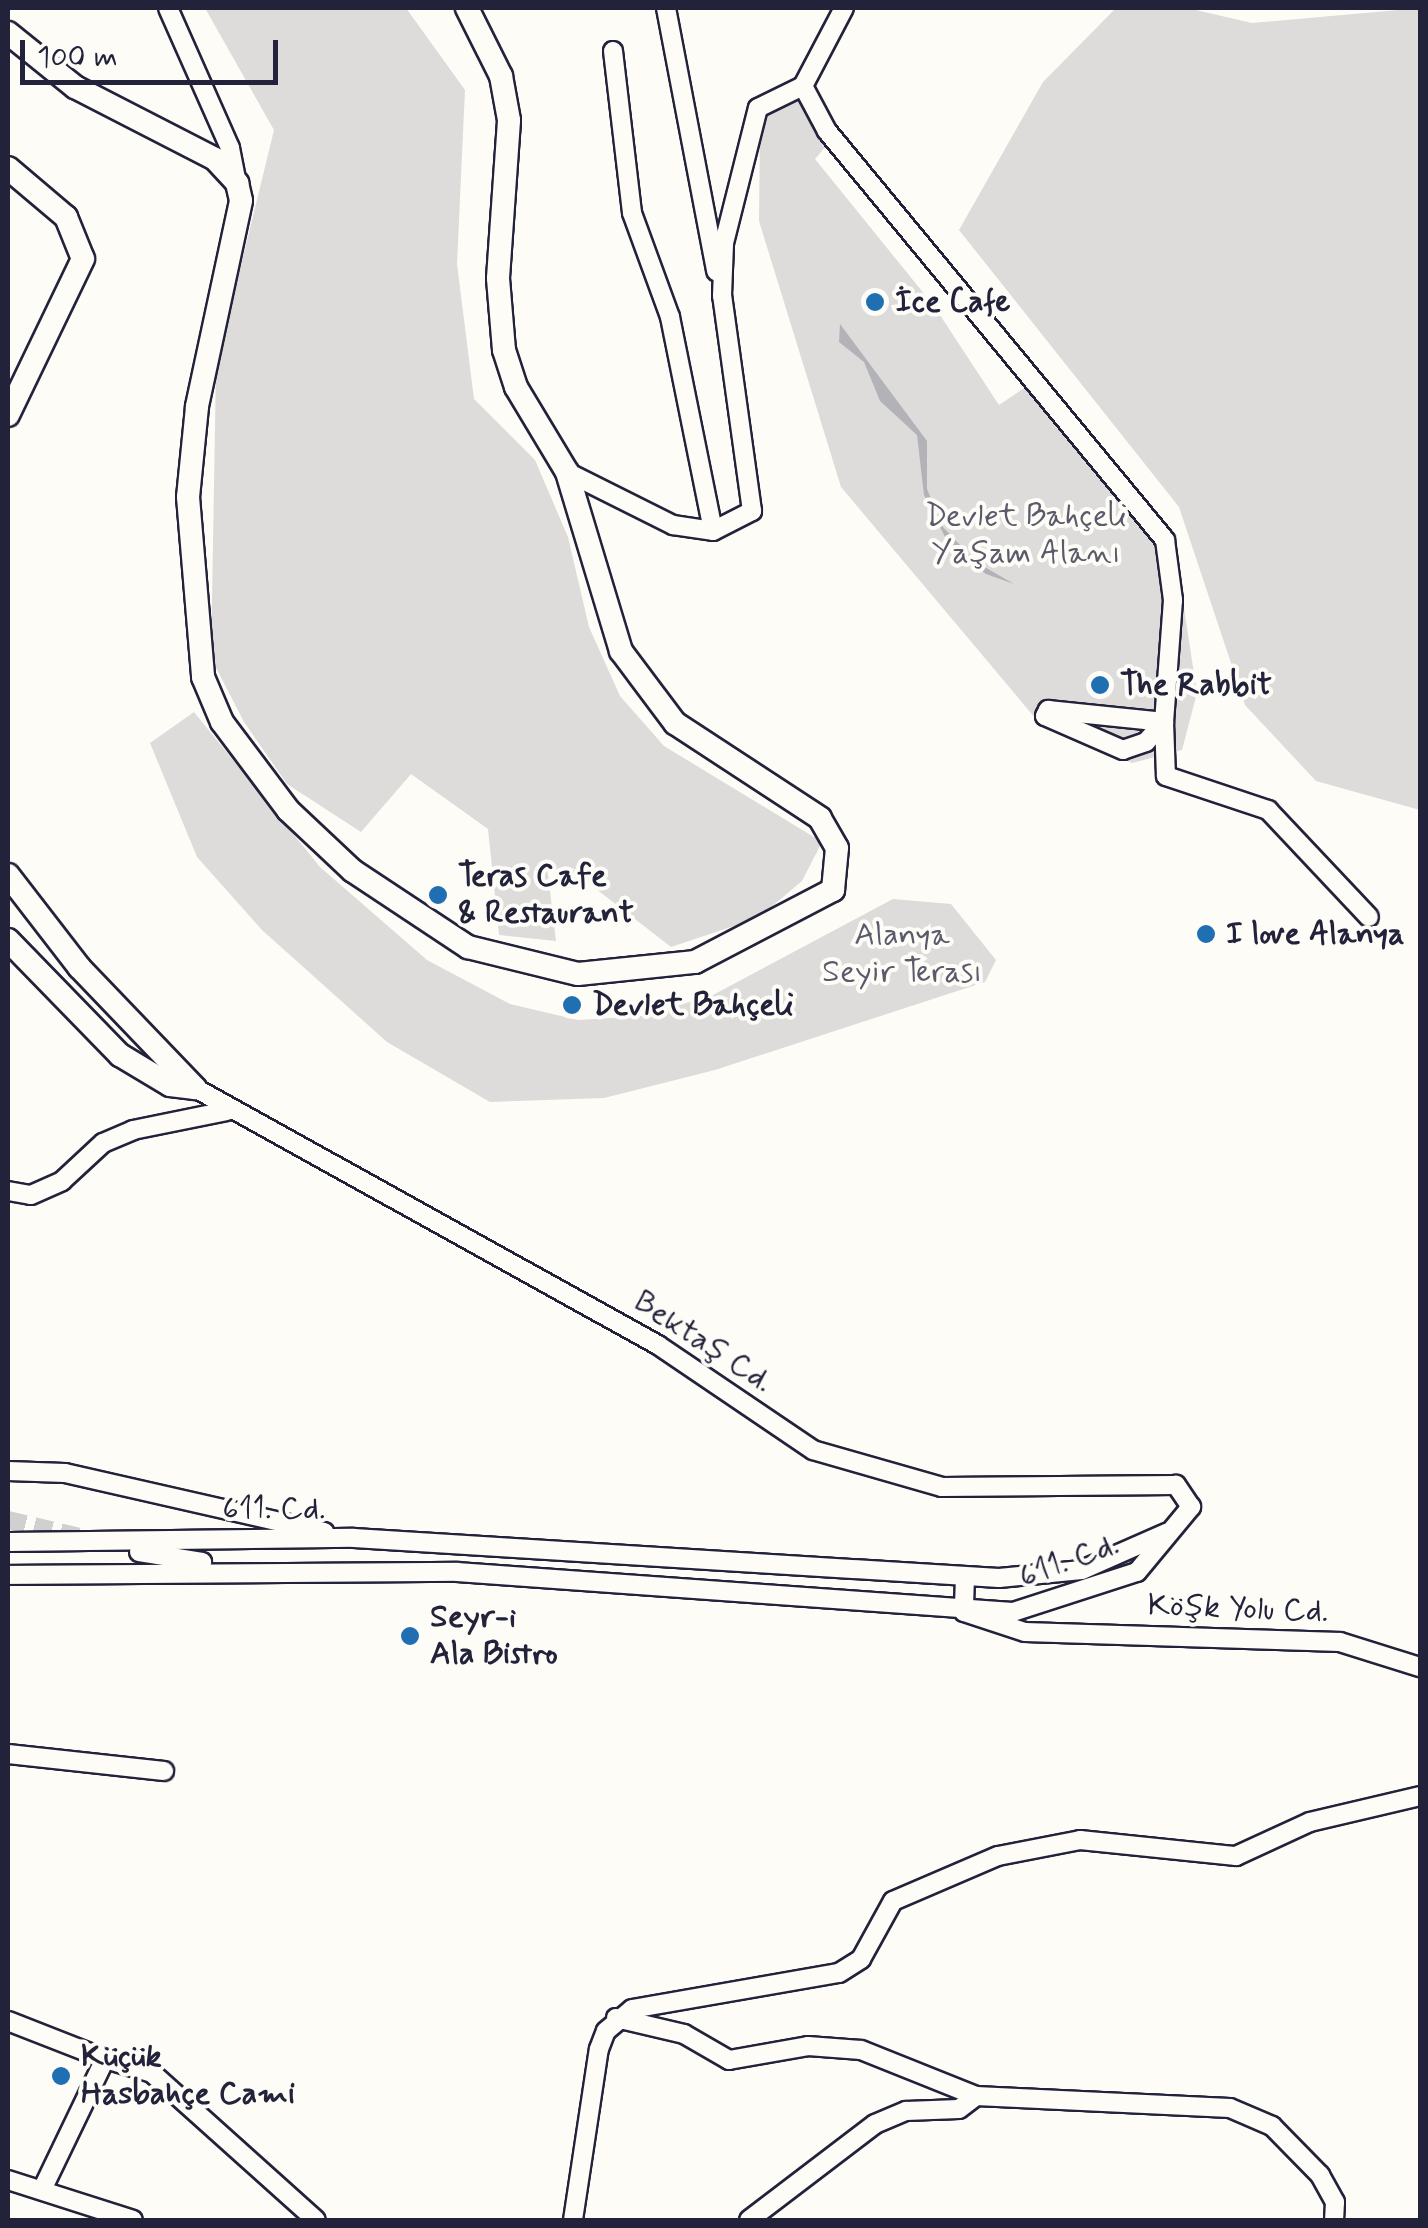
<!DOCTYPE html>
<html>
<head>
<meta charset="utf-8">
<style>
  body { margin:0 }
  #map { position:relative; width:1428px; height:2228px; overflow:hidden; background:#fdfcf7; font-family:Mynerve,sans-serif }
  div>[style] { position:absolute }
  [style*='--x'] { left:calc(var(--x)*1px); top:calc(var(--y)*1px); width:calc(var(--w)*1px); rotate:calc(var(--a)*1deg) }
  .green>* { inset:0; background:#dddcdb }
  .water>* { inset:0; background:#b2b2b7 }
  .street-tunnel>* { height:18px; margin-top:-9px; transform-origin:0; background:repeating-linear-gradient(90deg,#d1d0d1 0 18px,transparent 0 27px) }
  .roads { filter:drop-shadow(2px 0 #22223b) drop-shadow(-2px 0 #22223b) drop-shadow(0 2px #22223b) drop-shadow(0 -2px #22223b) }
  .street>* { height:18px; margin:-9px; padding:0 9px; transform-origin:9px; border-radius:9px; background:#fdfcf7 }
  .secondary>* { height:22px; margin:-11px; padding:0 11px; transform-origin:11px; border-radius:11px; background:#fdfcf7 }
  .dots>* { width:28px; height:28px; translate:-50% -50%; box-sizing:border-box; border:5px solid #fdfcf7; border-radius:50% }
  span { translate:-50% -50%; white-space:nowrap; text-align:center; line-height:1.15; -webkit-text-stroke:8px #fdfcf7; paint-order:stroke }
  .poi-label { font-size:32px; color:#22223b; font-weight:700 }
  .left { translate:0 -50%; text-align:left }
  .park-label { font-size:32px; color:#5a5a6b }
  .street-label { font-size:32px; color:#22223b }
  .frame { position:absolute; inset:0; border:10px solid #22223b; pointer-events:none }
  .scale { position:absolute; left:20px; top:40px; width:258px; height:45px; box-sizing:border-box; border:5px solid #22223b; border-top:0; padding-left:12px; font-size:30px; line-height:35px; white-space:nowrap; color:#22223b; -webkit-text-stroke:8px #fdfcf7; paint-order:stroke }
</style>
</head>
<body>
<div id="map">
  <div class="green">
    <i style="clip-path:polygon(205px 8px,406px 8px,465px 90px,457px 264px,474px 399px,535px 460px,568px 537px,589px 627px,620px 696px,664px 746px,822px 842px,802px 881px,758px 918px,671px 947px,591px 885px,547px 866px,556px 941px,499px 935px,488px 829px,411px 774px,361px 832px,287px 784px,244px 722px,211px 658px,216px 368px,274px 130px)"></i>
    <i style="clip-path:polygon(1116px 8px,1187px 8px,1252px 23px,1420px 8px,1420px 810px,1316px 781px,1245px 705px,1179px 507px,959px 230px,1043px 82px)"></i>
    <i style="clip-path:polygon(811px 85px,833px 138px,815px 159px,934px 306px,999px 405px,1042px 376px,1172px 530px,1197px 693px,1182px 750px,1132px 763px,1036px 719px,841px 487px,759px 221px,760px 128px,771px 110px)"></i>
    <i style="clip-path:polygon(194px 712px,320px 867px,427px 960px,510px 1004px,578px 1020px,642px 1016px,713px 995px,893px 899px,951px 904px,996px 960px,985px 982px,715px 1070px,604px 1098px,490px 1102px,387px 1042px,262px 930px,197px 857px,150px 743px)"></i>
  </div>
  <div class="water">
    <i style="clip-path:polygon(840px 324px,927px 441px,927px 489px,943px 527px,976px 562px,1014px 584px,986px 574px,948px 543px,924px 495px,917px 435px,880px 401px,864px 362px,839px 342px)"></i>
  </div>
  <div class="street-tunnel">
    <i style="--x:8;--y:1520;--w:74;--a:13.3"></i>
  </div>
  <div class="roads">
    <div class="street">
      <i style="--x:168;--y:8;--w:153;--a:66.1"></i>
      <i style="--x:230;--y:148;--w:36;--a:79"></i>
      <i style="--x:666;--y:8;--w:268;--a:79.2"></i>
      <i style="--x:613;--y:51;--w:163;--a:83.3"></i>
      <i style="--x:632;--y:213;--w:111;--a:69.9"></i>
      <i style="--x:670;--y:317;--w:218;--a:78.6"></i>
      <i style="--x:803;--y:86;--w:51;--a:61.9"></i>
      <i style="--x:827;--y:131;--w:531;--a:50.43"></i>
      <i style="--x:1165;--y:540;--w:61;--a:82.4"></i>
      <i style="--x:1173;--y:600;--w:122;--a:94.2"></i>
      <i style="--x:1164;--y:722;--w:27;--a:132"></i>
      <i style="--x:1146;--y:742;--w:24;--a:161"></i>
      <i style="--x:1123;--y:750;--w:85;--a:-156.4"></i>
      <i style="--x:1045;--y:716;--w:7;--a:-63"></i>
      <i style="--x:1048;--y:710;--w:117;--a:5.9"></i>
      <i style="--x:1164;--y:722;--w:54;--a:87.9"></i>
      <i style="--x:1166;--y:776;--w:108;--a:18.4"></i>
      <i style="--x:1268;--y:810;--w:147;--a:46.7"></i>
      <i style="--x:567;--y:472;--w:119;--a:26.6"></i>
      <i style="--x:673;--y:525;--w:40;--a:8.5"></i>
      <i style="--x:713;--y:531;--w:44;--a:-27.1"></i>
      <i style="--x:752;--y:511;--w:217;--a:-97.9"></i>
      <i style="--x:722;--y:296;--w:53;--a:-87.8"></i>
      <i style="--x:724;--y:243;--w:139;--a:-75.9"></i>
      <i style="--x:758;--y:108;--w:50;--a:-26.1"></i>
      <i style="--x:803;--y:86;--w:88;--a:-62.3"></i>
      <i style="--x:8;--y:1191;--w:23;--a:10"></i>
      <i style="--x:31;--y:1195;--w:34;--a:-24"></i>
      <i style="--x:62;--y:1181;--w:56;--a:-42.8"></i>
      <i style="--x:103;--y:1143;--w:33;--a:-23"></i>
      <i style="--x:133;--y:1130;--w:95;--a:-11.5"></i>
      <i style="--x:8;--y:1471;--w:57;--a:2"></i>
      <i style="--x:65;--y:1473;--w:266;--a:12.8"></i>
      <i style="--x:8;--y:1542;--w:346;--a:-0.7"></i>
      <i style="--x:354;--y:1538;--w:646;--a:3.55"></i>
      <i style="--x:999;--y:1578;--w:83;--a:-5.5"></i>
      <i style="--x:1082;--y:1570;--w:92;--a:-23.8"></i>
      <i style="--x:139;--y:1552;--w:64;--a:9"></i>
      <i style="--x:8;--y:1575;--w:449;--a:-0.4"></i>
      <i style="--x:457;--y:1572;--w:557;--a:4.11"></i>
      <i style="--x:1013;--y:1612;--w:130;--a:-17.9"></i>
      <i style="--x:1137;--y:1572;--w:85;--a:-50.3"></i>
      <i style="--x:1191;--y:1507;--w:27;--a:-124"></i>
      <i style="--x:1176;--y:1485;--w:234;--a:179.5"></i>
      <i style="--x:942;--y:1487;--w:134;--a:-164"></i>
      <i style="--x:813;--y:1450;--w:187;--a:-145.9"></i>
      <i style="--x:658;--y:1345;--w:530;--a:-150.97"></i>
      <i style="--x:965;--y:1577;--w:35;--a:92"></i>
      <i style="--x:964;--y:1612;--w:64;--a:18.2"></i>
      <i style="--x:1025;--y:1632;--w:315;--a:1.8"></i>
      <i style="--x:1340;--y:1642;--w:84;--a:17.4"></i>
      <i style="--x:8;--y:1754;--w:157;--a:6.2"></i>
      <i style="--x:616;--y:2018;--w:70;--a:13.2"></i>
      <i style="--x:684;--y:2034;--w:52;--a:30"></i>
      <i style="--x:729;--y:2060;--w:80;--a:-10"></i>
      <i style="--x:808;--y:2046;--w:53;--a:4.3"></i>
      <i style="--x:861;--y:2050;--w:124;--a:21.8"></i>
      <i style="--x:976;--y:2096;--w:254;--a:2.7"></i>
      <i style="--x:1230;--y:2108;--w:46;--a:23.2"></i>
      <i style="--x:1272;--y:2126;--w:69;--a:45.6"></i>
      <i style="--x:1320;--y:2175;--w:31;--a:61"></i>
      <i style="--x:1335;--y:2202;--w:18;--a:93"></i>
      <i style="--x:8;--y:2021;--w:104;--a:21.4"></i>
      <i style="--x:105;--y:2059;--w:143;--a:115.7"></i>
      <i style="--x:105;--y:2059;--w:49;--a:16.6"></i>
      <i style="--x:152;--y:2073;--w:220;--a:41.9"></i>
      <i style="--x:8;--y:2180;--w:131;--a:17.7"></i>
      <i style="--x:573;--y:2220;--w:173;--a:-81.4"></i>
      <i style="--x:599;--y:2049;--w:19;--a:-69"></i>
      <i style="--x:606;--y:2031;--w:34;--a:-40"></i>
      <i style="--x:632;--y:2009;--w:210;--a:-9.9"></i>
      <i style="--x:839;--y:1973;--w:26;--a:-32"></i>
      <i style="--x:861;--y:1959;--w:66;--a:-61.1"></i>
      <i style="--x:893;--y:1901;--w:114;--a:-23.2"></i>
      <i style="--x:998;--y:1856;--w:84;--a:-11"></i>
      <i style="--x:1080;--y:1840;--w:157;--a:5.9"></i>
      <i style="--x:1236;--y:1856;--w:81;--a:-24.7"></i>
      <i style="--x:1310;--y:1822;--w:113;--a:-13.3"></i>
      <i style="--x:749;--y:2220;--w:158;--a:-37.3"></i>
      <i style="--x:875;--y:2124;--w:34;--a:-23"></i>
      <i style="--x:906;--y:2111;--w:53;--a:-2.2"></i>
      <i style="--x:959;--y:2109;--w:21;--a:-37"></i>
    </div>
    <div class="secondary">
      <i style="--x:8;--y:33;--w:86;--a:38.9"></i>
      <i style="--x:75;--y:87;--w:157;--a:27.2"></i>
      <i style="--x:215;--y:159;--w:33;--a:47"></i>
      <i style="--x:237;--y:183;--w:18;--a:77"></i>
      <i style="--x:241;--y:201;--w:211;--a:102.1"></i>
      <i style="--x:197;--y:407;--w:90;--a:95.7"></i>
      <i style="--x:188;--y:497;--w:181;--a:85.2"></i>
      <i style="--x:203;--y:677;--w:49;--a:67.1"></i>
      <i style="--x:222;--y:722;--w:110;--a:53.1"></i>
      <i style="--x:288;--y:810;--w:89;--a:43.2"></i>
      <i style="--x:353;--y:871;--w:138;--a:33.5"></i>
      <i style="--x:468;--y:947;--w:113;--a:13.8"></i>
      <i style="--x:578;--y:974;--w:118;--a:-5.9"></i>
      <i style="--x:695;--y:962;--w:156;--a:-27.6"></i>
      <i style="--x:833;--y:890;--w:42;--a:-84.6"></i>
      <i style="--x:837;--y:848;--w:34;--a:-120"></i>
      <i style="--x:820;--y:818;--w:173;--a:-146.8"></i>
      <i style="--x:675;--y:723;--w:90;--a:-126.9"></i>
      <i style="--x:621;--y:651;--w:187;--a:-106.8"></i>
      <i style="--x:567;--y:472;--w:99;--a:-121"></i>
      <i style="--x:516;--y:387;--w:39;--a:-108"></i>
      <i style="--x:504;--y:350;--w:72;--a:-94.8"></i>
      <i style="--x:498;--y:278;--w:158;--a:-86"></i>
      <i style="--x:509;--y:120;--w:45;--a:-100.3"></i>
      <i style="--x:501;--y:76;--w:76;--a:-116.6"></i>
      <i style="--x:8;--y:168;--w:76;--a:40.2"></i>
      <i style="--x:66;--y:217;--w:45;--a:68"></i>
      <i style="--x:83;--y:259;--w:173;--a:115.7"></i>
      <i style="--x:8;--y:875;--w:116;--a:52.3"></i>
      <i style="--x:79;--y:967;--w:168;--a:46.2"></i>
      <i style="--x:8;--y:940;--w:161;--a:45.8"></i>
      <i style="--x:120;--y:1055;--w:58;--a:31"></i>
      <i style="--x:170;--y:1085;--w:25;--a:7"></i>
    </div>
  </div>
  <div class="dots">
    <i style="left:875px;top:302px;background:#1f6fb2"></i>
    <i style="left:1100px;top:685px;background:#1f6fb2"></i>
    <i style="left:438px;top:895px;background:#1f6fb2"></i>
    <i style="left:1206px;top:934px;background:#1f6fb2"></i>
    <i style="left:572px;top:1005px;background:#1f6fb2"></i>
    <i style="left:410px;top:1636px;background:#1f6fb2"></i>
    <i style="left:61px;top:2076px;background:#1f6fb2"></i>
  </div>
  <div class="poi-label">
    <span class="left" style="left:895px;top:302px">İce Cafe</span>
    <span class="left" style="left:1120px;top:685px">The Rabbit</span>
    <span class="left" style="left:458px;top:895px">Teras Cafe<br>&amp; Restaurant</span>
    <span class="left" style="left:1226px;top:934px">I love Alanya</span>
    <span class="left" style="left:592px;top:1005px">Devlet Bahçeli</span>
    <span class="left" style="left:430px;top:1636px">Seyr-i<br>Ala Bistro</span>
    <span class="left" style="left:81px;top:2076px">Küçük<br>Hasbahçe Cami</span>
  </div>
  <div class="park-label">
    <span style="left:1026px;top:535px">Devlet Bahçeli<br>Yaşam Alanı</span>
    <span style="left:902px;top:954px">Alanya<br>Seyir Terası</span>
  </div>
  <div class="street-label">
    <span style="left:703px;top:1342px;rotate:33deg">Bektaş Cd.</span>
    <span style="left:274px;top:1509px">611. Cd.</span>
    <span style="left:1069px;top:1561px;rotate:-20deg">611. Cd.</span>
    <span style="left:1238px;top:1609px;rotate:2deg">Köşk Yolu Cd.</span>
  </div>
  <div class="frame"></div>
  <div class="scale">100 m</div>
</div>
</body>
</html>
